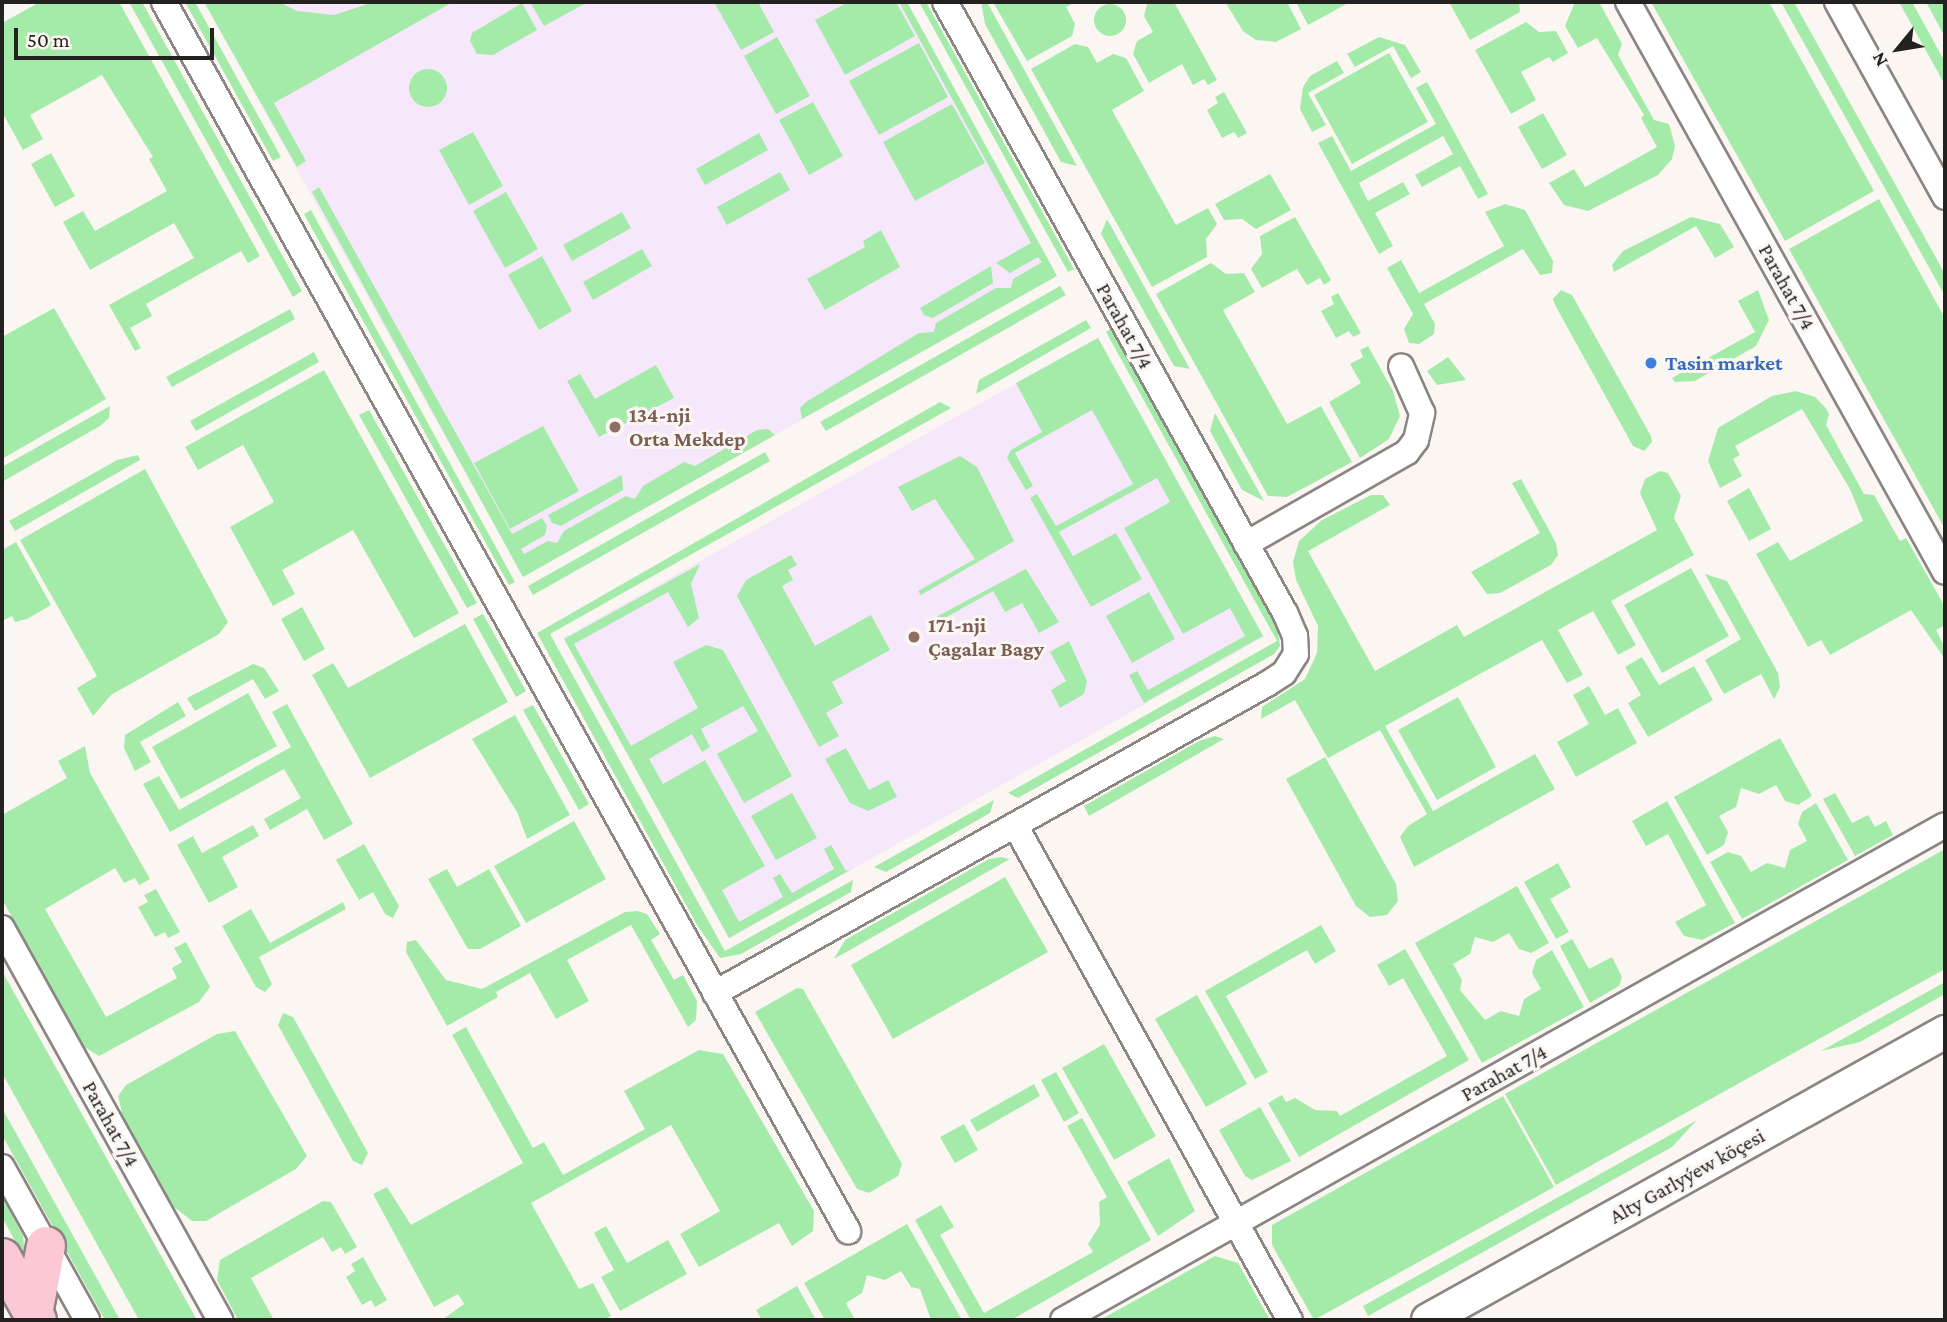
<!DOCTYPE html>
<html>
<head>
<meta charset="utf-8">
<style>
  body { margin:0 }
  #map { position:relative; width:1947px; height:1322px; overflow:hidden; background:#fcf6f3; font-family:"Crimson Pro",serif }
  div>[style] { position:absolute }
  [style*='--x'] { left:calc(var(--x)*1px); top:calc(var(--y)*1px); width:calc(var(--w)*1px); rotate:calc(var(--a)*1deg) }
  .education>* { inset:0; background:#f6e7fb }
  .green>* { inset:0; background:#a4ebaa }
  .round { border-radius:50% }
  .roads { filter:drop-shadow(2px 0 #8b8583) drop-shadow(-2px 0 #8b8583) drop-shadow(0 2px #8b8583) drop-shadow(0 -2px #8b8583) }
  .minor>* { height:24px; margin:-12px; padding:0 12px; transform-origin:12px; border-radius:12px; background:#fff }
  .tertiary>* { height:32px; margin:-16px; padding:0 16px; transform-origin:16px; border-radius:16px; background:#fff }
  .primary>* { height:38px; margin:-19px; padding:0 19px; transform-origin:19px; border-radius:19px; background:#fbc8d3 }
  .dots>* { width:19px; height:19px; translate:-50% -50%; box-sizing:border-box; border:4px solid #fcf6f3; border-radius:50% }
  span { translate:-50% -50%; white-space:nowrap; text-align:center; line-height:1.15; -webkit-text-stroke:6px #fcf6f3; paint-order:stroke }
  .street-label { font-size:21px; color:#242221 }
  .shop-label { font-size:21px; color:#366cbe; font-weight:700 }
  .left { translate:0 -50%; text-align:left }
  .education-label { font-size:21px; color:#785e54; font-weight:700 }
  .frame { position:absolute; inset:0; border:4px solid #242221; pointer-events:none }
  .north { position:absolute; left:1863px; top:14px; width:70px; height:70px; -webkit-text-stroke:5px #fcf6f3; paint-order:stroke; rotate:240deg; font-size:19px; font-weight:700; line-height:28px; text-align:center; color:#242221 }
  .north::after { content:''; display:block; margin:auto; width:24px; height:32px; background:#242221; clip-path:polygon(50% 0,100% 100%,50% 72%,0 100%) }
  .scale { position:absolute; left:14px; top:28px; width:200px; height:32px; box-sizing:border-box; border:4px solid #242221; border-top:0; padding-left:9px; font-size:21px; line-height:24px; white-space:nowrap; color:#242221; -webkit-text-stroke:5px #fcf6f3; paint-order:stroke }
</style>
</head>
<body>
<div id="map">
  <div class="education">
    <i style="clip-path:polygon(204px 2px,907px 2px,1057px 276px,523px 577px)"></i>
    <i style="clip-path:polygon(1098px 337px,1264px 637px,729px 939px,563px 638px)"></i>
  </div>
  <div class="green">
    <i style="clip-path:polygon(40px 2px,119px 2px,260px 256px,248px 263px,241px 251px,146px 304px,152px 316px,130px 328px,141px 348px,135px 351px,109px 305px,194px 258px,174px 223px,90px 270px,63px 222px,83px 211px,95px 231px,167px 191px,149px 159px,153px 157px,102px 75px,30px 115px,43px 139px,23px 150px,2px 112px,2px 23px)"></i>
    <i style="clip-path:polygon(129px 2px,142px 2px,302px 291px,293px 297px)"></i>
    <i style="clip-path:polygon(185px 2px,195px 2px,281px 157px,273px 161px)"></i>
    <i style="clip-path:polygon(204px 2px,279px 2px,297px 11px,334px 15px,374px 2px,453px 2px,274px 103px,306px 161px,297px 167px)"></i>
    <i style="clip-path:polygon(530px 2px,588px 2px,544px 26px)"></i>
    <i style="clip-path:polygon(714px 2px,758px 2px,774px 32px,741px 50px)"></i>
    <i style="clip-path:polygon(848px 2px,896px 2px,915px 36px,845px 75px,815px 20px)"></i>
    <i style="clip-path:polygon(899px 2px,907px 2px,1057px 276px,802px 419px,800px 408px,806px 402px,919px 333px,934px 332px,936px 323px,996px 288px,1011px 288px,1013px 279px,1042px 262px,1038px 257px,1010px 273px,996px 263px,1031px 243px)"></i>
    <i style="clip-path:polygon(919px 2px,926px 2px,1074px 269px,1068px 272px)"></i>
    <i style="clip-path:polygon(981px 2px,987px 2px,1077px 166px,1061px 162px,985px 24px)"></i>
    <i style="clip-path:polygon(993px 2px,1076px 2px,1066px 7px,1075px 24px,1072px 36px,1027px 61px)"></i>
    <i style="clip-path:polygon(1174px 2px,1217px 80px,1208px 85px,1204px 79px,1193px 85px,1182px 64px,1149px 83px,1133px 54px,1137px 41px,1153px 32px,1144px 16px,1147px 4px)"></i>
    <i style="clip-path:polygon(1225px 2px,1287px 2px,1301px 29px,1276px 42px,1256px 40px,1243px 31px)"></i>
    <i style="clip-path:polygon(1296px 2px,1350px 2px,1308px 25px)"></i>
    <i style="clip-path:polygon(1449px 2px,1519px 2px,1520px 12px,1470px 40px)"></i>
    <i style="clip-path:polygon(1575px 2px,1599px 2px,1622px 44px,1618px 55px,1654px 120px,1669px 124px,1675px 146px,1672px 159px,1658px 175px,1588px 211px,1564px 205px,1549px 183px,1574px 169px,1585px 187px,1657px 147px,1641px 118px,1644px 115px,1597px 38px,1578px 48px,1565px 26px)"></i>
    <i style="clip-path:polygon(1651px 2px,1769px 2px,1874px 191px,1785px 241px)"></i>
    <i style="clip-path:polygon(1781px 2px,1794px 2px,1945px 274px,1945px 296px)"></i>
    <i style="clip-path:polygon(1899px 2px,1912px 2px,1945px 62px,1945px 85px)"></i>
    <i style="clip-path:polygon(1926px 2px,1945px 2px,1945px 37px)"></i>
    <i style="clip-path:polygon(522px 3px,537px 30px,493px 55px,477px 54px,470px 41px,472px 33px)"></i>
    <i class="round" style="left:1094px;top:4px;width:32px;height:32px"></i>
    <i style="clip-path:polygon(1526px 22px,1539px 32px,1556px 31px,1568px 53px,1553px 62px,1549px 57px,1521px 72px,1536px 100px,1511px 114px,1475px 50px)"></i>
    <i style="clip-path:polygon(777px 37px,810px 96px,776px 114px,744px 56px)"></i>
    <i style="clip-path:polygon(1379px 37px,1405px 45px,1421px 72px,1411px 78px,1393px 46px,1355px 67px,1347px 54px)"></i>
    <i style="clip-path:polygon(919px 43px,948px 97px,879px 135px,849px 81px)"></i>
    <i style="clip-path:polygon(1075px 44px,1088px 47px,1097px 63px,1113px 54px,1126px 58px,1144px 91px,1112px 110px,1176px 225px,1208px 208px,1217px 224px,1206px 239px,1207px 257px,1152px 287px,1031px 69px)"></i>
    <i style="clip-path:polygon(1389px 53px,1428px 122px,1352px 164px,1314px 95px)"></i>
    <i style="clip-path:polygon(1337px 61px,1344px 73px,1308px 93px,1326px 125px,1312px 132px,1300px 109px,1303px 87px,1310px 76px)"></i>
    <i class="round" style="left:409px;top:69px;width:38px;height:38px"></i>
    <i style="clip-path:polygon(1427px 82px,1488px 194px,1478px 199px,1460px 166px,1422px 187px,1415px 175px,1453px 154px,1443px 136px,1359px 183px,1368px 201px,1403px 182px,1410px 194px,1375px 213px,1393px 246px,1379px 254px,1318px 143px,1332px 136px,1351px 171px,1436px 124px,1416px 88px)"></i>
    <i style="clip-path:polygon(1224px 92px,1247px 133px,1238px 138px,1234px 132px,1222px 138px,1207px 110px,1218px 103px,1215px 97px)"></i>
    <i style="clip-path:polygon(813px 102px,843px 156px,809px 175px,779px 120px)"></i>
    <i style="clip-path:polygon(952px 104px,985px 163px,915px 201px,883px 142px)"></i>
    <i style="clip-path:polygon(1543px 113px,1567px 155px,1542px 169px,1518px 127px)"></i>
    <i style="clip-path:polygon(473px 132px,503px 186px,469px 205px,439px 150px)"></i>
    <i style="clip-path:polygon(759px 133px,768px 150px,705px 185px,696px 169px)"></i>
    <i style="clip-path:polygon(51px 153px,75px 196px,55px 207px,31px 164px)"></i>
    <i style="clip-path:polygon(780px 172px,790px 190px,727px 225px,717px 207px)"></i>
    <i style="clip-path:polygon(1270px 174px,1291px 210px,1256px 229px,1242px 219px,1224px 220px,1215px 204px)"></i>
    <i style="clip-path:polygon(319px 187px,512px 534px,542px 518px,547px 526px,545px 535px,521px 549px,524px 554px,548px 541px,557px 543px,564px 531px,626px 496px,635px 499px,643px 486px,684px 462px,695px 466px,757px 430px,768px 429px,775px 435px,523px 577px,312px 192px)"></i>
    <i style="clip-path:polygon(506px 192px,538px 249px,505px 268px,473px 211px)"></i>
    <i style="clip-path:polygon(1879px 199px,1945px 318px,1945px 529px,1789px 249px)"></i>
    <i style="clip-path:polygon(1505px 204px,1525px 210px,1553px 261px,1552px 273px,1540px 275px,1523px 249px,1424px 304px,1435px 324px,1434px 334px,1419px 344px,1409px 343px,1404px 329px,1413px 314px,1387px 268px,1401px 260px,1419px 293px,1504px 246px,1485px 212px)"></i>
    <i style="clip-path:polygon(311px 210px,515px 582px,509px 585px,304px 214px)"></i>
    <i style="clip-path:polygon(622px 212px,631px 228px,572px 261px,563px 245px)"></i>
    <i style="clip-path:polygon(1295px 217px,1331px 280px,1324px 285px,1320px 278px,1307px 285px,1297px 269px,1262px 288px,1251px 269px,1262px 254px,1260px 236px)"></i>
    <i style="clip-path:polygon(1691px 217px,1720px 224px,1734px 247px,1715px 258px,1696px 226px,1614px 272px,1612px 265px,1623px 251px)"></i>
    <i style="clip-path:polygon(1107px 219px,1190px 369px,1174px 366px,1101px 234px)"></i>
    <i style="clip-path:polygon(881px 230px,900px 267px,825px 310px,807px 279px,865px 247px,863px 241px)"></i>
    <i style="clip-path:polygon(642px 249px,652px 266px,593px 300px,583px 282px)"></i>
    <i style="clip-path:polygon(542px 256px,572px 311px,539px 330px,508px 275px)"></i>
    <i style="clip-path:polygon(1211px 263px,1226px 274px,1244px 273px,1255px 292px,1223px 310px,1287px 424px,1321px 406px,1352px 462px,1287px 497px,1268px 496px,1156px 294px)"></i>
    <i style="clip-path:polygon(991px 266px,993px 283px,933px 318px,924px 315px,920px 308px)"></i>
    <i style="clip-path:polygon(1060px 286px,1066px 295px,826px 431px,820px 422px)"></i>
    <i style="clip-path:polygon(1561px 290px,1572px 295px,1651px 436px,1652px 442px,1644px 451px,1633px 446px,1555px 305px,1553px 299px)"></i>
    <i style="clip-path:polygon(1758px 290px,1769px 320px,1756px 346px,1695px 381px,1675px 382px,1672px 378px,1755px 332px,1738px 301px)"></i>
    <i style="clip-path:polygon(1338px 293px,1361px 333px,1353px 337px,1349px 331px,1336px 338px,1321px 311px,1334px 304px,1331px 297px)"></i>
    <i style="clip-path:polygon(54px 308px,106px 399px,2px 459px,2px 337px)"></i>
    <i style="clip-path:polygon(290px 309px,295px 319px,172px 387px,166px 377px)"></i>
    <i style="clip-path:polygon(1086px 320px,1091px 328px,976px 394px,979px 380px)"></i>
    <i style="clip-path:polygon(1112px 328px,1277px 626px,1280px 646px,1274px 654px,1018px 798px,1008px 793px,1277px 641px,1106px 332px)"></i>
    <i style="clip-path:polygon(1098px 338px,1263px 636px,1144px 703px,1129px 675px,1137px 671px,1148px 690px,1245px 636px,1230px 608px,1183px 634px,1124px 528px,1170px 502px,1157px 478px,1059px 532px,1073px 556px,1116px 533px,1142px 579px,1091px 607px,1030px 498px,1037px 494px,1056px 526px,1133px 484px,1092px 410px,1015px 453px,1033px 486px,1026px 490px,1007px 458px,1011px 450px,1042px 432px,1016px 383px)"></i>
    <i style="clip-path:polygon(1368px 346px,1393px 391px,1400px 416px,1389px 439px,1360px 458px,1329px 402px,1361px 383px,1350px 364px,1363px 357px,1360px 350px)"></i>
    <i style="clip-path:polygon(314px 352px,319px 362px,196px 431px,190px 421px)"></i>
    <i style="clip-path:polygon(1448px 357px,1466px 380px,1437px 385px,1427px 371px)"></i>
    <i style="clip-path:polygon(656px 365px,674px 398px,599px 437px,567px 381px,580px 374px,595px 399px)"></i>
    <i style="clip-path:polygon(324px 370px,459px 613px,414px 638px,353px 530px,282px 570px,295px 594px,273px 606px,230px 527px,274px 502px,243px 445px,198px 470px,185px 447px)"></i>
    <i style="clip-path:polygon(1796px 391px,1815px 397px,1825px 407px,1829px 414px,1826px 425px,1864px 494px,1874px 495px,1900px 541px,1906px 538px,1945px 607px,1945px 625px,1936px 630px,1945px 648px,1945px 659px,1911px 610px,1830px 655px,1821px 640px,1808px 647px,1756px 554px,1778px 542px,1790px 561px,1863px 521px,1850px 489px,1802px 409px,1735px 446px,1740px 455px,1733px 459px,1742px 476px,1720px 488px,1708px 461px,1718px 428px,1772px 396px)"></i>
    <i style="clip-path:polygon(940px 402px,951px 408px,550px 634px,725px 951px,853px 880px,851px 892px,741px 954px,720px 958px,697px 925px,537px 633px)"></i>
    <i style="clip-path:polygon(110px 406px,109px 418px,100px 426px,2px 482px,2px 467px)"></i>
    <i style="clip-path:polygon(369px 410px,477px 603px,467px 608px,359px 415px)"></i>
    <i style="clip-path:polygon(1215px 413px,1264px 501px,1242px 490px,1210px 431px)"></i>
    <i style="clip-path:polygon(543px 426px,579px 491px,510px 529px,474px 463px)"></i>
    <i style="clip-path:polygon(765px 452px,770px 461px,533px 595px,528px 586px)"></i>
    <i style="clip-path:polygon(138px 455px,140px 460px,15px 531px,9px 521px,117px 460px)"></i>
    <i style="clip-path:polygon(960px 456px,977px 467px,1014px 541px,921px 595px,918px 591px,975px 559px,935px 499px,912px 511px,898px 487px)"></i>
    <i style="clip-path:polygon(145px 469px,228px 622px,219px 634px,111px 695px,93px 716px,77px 688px,97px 676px,20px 540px)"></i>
    <i style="clip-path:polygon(1660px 471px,1668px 473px,1681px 496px,1674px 518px,1694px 555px,1611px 601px,1636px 645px,1618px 655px,1593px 611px,1558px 630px,1583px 675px,1567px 683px,1542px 640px,1385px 726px,1433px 811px,1535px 754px,1555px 789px,1414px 867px,1400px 837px,1408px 826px,1427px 814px,1380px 730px,1328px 758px,1295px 700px,1261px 719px,1262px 707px,1305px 679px,1317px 653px,1318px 626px,1296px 580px,1293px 562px,1299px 541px,1322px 520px,1371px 495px,1383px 495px,1390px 505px,1308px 551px,1375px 671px,1457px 625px,1464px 637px,1657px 530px,1640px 493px,1645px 479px)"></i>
    <i style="clip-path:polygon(622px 475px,623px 490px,561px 526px,552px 523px,548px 515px)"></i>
    <i style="clip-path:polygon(1521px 479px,1556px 543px,1558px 555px,1551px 565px,1500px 593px,1487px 594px,1471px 572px,1540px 533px,1512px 483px)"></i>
    <i style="clip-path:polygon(1749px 488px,1771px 529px,1749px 541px,1727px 501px)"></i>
    <i style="clip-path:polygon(16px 542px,51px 605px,27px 619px,15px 622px,12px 616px,2px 621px,2px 550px)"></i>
    <i style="clip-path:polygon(791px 555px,797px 565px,788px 570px,793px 580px,782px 586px,815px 646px,871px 615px,890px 650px,832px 682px,843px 703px,826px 713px,839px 736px,819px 747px,737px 596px,746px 580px)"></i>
    <i style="clip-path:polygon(700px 564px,691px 584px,699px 618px,688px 627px,668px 592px,574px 644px,631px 746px,698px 708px,673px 662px,706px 645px,723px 650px,792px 776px,744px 803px,717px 754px,758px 731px,743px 706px,701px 729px,710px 747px,702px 752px,692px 734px,649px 759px,663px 784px,705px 760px,765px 866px,722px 890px,739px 922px,783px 897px,773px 878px,780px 874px,792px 893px,834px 869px,824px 849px,831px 845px,846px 871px,850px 870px,729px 938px,564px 639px)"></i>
    <i style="clip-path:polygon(1691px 568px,1729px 636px,1662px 673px,1624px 605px)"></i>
    <i style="clip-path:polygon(1026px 569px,1059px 622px,1039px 633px,1022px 603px,1005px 612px,993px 591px,936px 623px,934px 618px)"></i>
    <i style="clip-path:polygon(1705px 574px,1727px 581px,1778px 673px,1780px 687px,1774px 699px,1761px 674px,1724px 694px,1705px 660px,1741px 639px)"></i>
    <i style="clip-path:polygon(1149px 592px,1175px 639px,1132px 663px,1106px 616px)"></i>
    <i style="clip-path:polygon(302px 607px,325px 649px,304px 661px,281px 619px)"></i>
    <i style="clip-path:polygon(483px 614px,526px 691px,516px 697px,473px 619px)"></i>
    <i style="clip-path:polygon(465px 624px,508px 702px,370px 778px,312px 675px,333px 663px,348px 688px)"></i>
    <i style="clip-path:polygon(1069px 641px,1087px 681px,1084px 694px,1060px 708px,1051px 690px,1066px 681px,1050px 652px)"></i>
    <i style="clip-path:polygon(1642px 657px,1659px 685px,1694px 666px,1713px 700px,1648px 737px,1628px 703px,1641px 695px,1625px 667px)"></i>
    <i style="clip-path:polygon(253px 664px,264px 668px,279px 691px,265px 699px,253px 679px,195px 711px,187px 698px)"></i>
    <i style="clip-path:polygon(1589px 686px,1605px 715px,1618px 708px,1637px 743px,1576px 777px,1557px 742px,1589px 724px,1573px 695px)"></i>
    <i style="clip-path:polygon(248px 693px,277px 746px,181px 799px,152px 747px)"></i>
    <i style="clip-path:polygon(1458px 697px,1496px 767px,1437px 800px,1398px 730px)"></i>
    <i style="clip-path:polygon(178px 702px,186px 716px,140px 742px,151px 762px,135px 771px,124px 748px,125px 735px)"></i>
    <i style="clip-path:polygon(287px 704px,353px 824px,324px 840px,307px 809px,270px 830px,264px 819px,301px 798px,284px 769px,170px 832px,143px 784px,159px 776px,179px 810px,291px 747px,272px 712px)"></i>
    <i style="clip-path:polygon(533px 705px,589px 804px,579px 810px,523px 710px)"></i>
    <i style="clip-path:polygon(515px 715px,570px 815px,527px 839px,517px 812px,472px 739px)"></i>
    <i style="clip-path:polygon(1215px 736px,1224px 739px,1089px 816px,1084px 806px,1199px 741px)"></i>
    <i style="clip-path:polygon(1780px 738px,1812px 796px,1798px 805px,1785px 801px,1776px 785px,1759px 794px,1741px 788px,1736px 807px,1719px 816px,1728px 832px,1724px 845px,1707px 855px,1674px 797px)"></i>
    <i style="clip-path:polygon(85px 746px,90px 773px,150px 879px,139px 885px,135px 878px,124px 883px,115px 868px,45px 909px,106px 1017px,177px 978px,172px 968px,182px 962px,174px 948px,186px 942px,210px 987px,199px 1002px,99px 1056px,83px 1046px,2px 899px,2px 815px,67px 778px,58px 761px)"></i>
    <i style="clip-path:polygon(846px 748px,869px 790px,888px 780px,897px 797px,868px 811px,850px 803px,825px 759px)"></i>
    <i style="clip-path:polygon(1325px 757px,1396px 884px,1398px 901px,1387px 915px,1370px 917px,1356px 906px,1286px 779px)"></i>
    <i style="clip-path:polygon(792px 793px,817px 838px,776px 860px,751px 816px)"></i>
    <i style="clip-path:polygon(1835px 793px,1852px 823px,1868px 815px,1875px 827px,1886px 821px,1893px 835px,1855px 856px,1823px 799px)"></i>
    <i style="clip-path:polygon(994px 800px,990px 813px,886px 872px,874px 867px)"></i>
    <i style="clip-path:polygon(1667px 801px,1735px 923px,1702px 940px,1684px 936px,1675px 922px,1706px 905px,1668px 834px,1646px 846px,1632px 821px)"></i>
    <i style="clip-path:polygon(1816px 803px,1848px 860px,1742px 919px,1710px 862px,1728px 852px,1741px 856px,1751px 872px,1767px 863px,1785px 868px,1790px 850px,1807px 841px,1798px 824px,1802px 812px)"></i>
    <i style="clip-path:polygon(574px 821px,606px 879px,526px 923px,494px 866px)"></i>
    <i style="clip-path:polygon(253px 825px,259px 836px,222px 857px,238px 887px,209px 903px,177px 845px,193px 836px,202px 853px)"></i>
    <i style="clip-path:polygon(364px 844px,399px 906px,393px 918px,385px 914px,373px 892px,359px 900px,336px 860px)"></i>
    <i style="clip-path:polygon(1945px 849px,1945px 969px,1556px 1185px,1505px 1094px)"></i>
    <i style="clip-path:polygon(1001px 857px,1010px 859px,834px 959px,845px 940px,989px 859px)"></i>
    <i style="clip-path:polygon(1558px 863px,1571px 887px,1550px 899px,1569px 932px,1556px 939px,1524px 882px)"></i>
    <i style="clip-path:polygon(447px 869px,457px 887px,489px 869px,521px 926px,480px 949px,468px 949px,428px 879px)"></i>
    <i style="clip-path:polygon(1005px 877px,1048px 952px,893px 1039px,851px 965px)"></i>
    <i style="clip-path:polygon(1517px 886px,1549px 943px,1531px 953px,1519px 949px,1509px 933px,1493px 942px,1475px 937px,1470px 954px,1453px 964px,1462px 980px,1460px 990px,1485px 1020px,1501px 1011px,1519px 1016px,1524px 999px,1541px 989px,1532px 973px,1536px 960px,1552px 950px,1584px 1007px,1482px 1063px,1415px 943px)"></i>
    <i style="clip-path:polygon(156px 889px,180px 932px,168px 938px,165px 932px,155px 937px,138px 907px,148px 902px,144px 895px)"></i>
    <i style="clip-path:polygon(343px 902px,346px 909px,259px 957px,272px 984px,265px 992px,256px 987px,222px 926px,251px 909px,270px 943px)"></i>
    <i style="clip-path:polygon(637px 911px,647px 914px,660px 934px,651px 940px,674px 980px,683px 975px,697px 1001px,696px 1020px,688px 1027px,631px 925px,567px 960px,589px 1001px,556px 1019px,530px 973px,496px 992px,498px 997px,447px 1026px,406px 952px,407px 942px,416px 940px,446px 980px,482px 989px,625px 912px)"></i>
    <i style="clip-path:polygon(1321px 925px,1336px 951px,1315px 964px,1307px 950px,1226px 996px,1268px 1072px,1255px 1079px,1205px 991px)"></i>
    <i style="clip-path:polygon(1572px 939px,1589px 969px,1612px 957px,1622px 977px,1619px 986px,1590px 1003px,1560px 946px)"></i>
    <i style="clip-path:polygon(1405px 949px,1469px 1060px,1299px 1157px,1268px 1103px,1282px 1095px,1286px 1102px,1295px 1098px,1315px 1110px,1337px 1111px,1340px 1116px,1447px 1056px,1403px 978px,1389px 986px,1377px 965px)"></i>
    <i style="clip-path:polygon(2px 971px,197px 1320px,139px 1320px,2px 1073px)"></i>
    <i style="clip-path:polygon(1945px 982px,1945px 994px,1860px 1042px,1821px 1051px)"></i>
    <i style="clip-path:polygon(797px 988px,803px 989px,902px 1164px,898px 1176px,869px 1193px,857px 1189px,755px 1012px)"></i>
    <i style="clip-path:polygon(1197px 995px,1247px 1084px,1206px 1107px,1155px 1019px)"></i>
    <i style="clip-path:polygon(283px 1013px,293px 1017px,368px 1153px,362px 1165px,353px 1161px,278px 1025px)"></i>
    <i style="clip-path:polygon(466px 1027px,533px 1148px,544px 1142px,563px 1175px,645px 1129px,624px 1091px,699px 1050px,723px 1054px,814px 1211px,813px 1231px,792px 1246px,779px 1223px,699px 1267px,680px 1234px,720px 1211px,671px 1125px,531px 1203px,579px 1289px,593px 1283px,611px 1316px,603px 1320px,442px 1320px,464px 1304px,458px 1294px,434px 1307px,373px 1194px,387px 1187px,411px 1225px,523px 1163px,452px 1035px)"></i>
    <i style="clip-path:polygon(235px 1031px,307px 1156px,296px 1169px,206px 1221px,192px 1221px,174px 1207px,123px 1118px,118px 1096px,126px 1085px,217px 1034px)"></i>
    <i style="clip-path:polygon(1104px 1044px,1156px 1136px,1114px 1160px,1062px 1068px)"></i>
    <i style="clip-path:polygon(1056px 1072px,1079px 1113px,1064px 1122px,1041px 1080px)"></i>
    <i style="clip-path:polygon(1034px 1084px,1040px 1096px,977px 1132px,970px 1120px)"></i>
    <i style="clip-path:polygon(1503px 1096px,1554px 1187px,1314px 1320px,1272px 1245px,1272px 1225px)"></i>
    <i style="clip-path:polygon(1260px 1107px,1291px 1161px,1252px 1180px,1245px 1176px,1219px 1130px)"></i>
    <i style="clip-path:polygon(2px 1108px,120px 1320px,105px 1320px,2px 1135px)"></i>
    <i style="clip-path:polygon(1082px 1118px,1151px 1240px,1011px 1320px,971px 1320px,915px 1220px,941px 1205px,954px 1227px,940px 1235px,984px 1313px,1093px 1252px,1088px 1244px,1100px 1225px,1099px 1202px,1107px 1197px,1067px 1126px)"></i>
    <i style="clip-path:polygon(1697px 1120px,1672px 1147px,1368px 1316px,1363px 1306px)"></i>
    <i style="clip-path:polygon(964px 1124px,978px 1150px,955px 1163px,940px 1137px)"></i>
    <i style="clip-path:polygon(1169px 1158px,1195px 1211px,1158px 1236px,1127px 1182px)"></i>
    <i style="clip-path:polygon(2px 1196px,23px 1236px,25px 1259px,2px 1217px)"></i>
    <i style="clip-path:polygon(323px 1201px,331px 1202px,357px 1247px,345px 1254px,341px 1247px,332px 1252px,323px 1237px,251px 1278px,274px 1320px,238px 1320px,217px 1280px,220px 1260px)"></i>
    <i style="clip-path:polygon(907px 1224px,962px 1320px,931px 1320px,920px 1289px,911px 1287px,901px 1271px,885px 1280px,867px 1275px,862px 1293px,846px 1303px,855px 1320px,825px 1320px,804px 1283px)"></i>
    <i style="clip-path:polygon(606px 1226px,627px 1263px,668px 1240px,687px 1274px,620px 1311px,601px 1277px,614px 1270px,594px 1233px)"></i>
    <i style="clip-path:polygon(1215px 1256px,1238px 1263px,1270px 1320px,1100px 1320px)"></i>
    <i style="clip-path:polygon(363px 1257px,387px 1300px,375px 1307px,371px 1300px,362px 1305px,346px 1277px,355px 1271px,351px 1264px)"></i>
    <i style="clip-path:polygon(797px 1286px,816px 1320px,762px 1320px,756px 1310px)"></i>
  </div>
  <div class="roads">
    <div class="minor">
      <i style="--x:164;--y:2;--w:1407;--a:60.9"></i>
      <i style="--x:1628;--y:2;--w:652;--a:60.92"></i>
      <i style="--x:1837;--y:2;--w:223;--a:61"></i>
      <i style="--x:1246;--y:544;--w:185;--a:-29.7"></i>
      <i style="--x:1407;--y:452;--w:15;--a:-53"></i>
      <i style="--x:1416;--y:440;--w:28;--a:-77"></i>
      <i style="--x:1422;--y:413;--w:51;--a:-114.1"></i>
      <i style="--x:1015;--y:825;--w:566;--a:60.95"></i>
      <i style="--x:2;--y:928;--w:449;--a:60.9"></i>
      <i style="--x:715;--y:993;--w:633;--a:-29.24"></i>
      <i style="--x:1267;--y:684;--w:20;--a:-33"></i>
      <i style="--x:1284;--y:673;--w:22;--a:-58"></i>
      <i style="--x:1296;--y:654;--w:18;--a:-93"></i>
      <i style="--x:1295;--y:636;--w:25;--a:-113"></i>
      <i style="--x:1285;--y:613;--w:699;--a:-119.09"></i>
      <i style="--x:2;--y:1167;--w:175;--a:60.9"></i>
      <i style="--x:1063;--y:1320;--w:1011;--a:-29.3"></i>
    </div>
    <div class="tertiary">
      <i style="--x:1428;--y:1320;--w:592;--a:-29.12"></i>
    </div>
    <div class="primary">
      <i style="--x:2;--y:1258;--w:71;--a:60.6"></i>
      <i style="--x:33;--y:1314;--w:69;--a:-79.2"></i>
    </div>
  </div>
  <div class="dots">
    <i style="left:1651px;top:363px;background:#3f7fe0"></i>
    <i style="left:615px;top:427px;background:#8d6e63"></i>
    <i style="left:914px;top:637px;background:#8d6e63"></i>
  </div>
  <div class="street-label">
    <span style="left:1787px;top:287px;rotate:61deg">Parahat 7/4</span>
    <span style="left:1125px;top:326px;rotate:61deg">Parahat 7/4</span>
    <span style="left:1504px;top:1073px;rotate:-29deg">Parahat 7/4</span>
    <span style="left:111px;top:1124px;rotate:61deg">Parahat 7/4</span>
    <span style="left:1687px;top:1176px;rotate:-29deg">Alty Garlyýew köçesi</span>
  </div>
  <div class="shop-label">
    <span class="left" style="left:1665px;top:363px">Tasin market</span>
  </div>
  <div class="education-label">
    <span class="left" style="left:629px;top:427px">134-nji<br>Orta Mekdep</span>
    <span class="left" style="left:928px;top:637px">171-nji<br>Çagalar Bagy</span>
  </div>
  <div class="frame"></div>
  <div class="north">N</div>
  <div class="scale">50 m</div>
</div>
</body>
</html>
